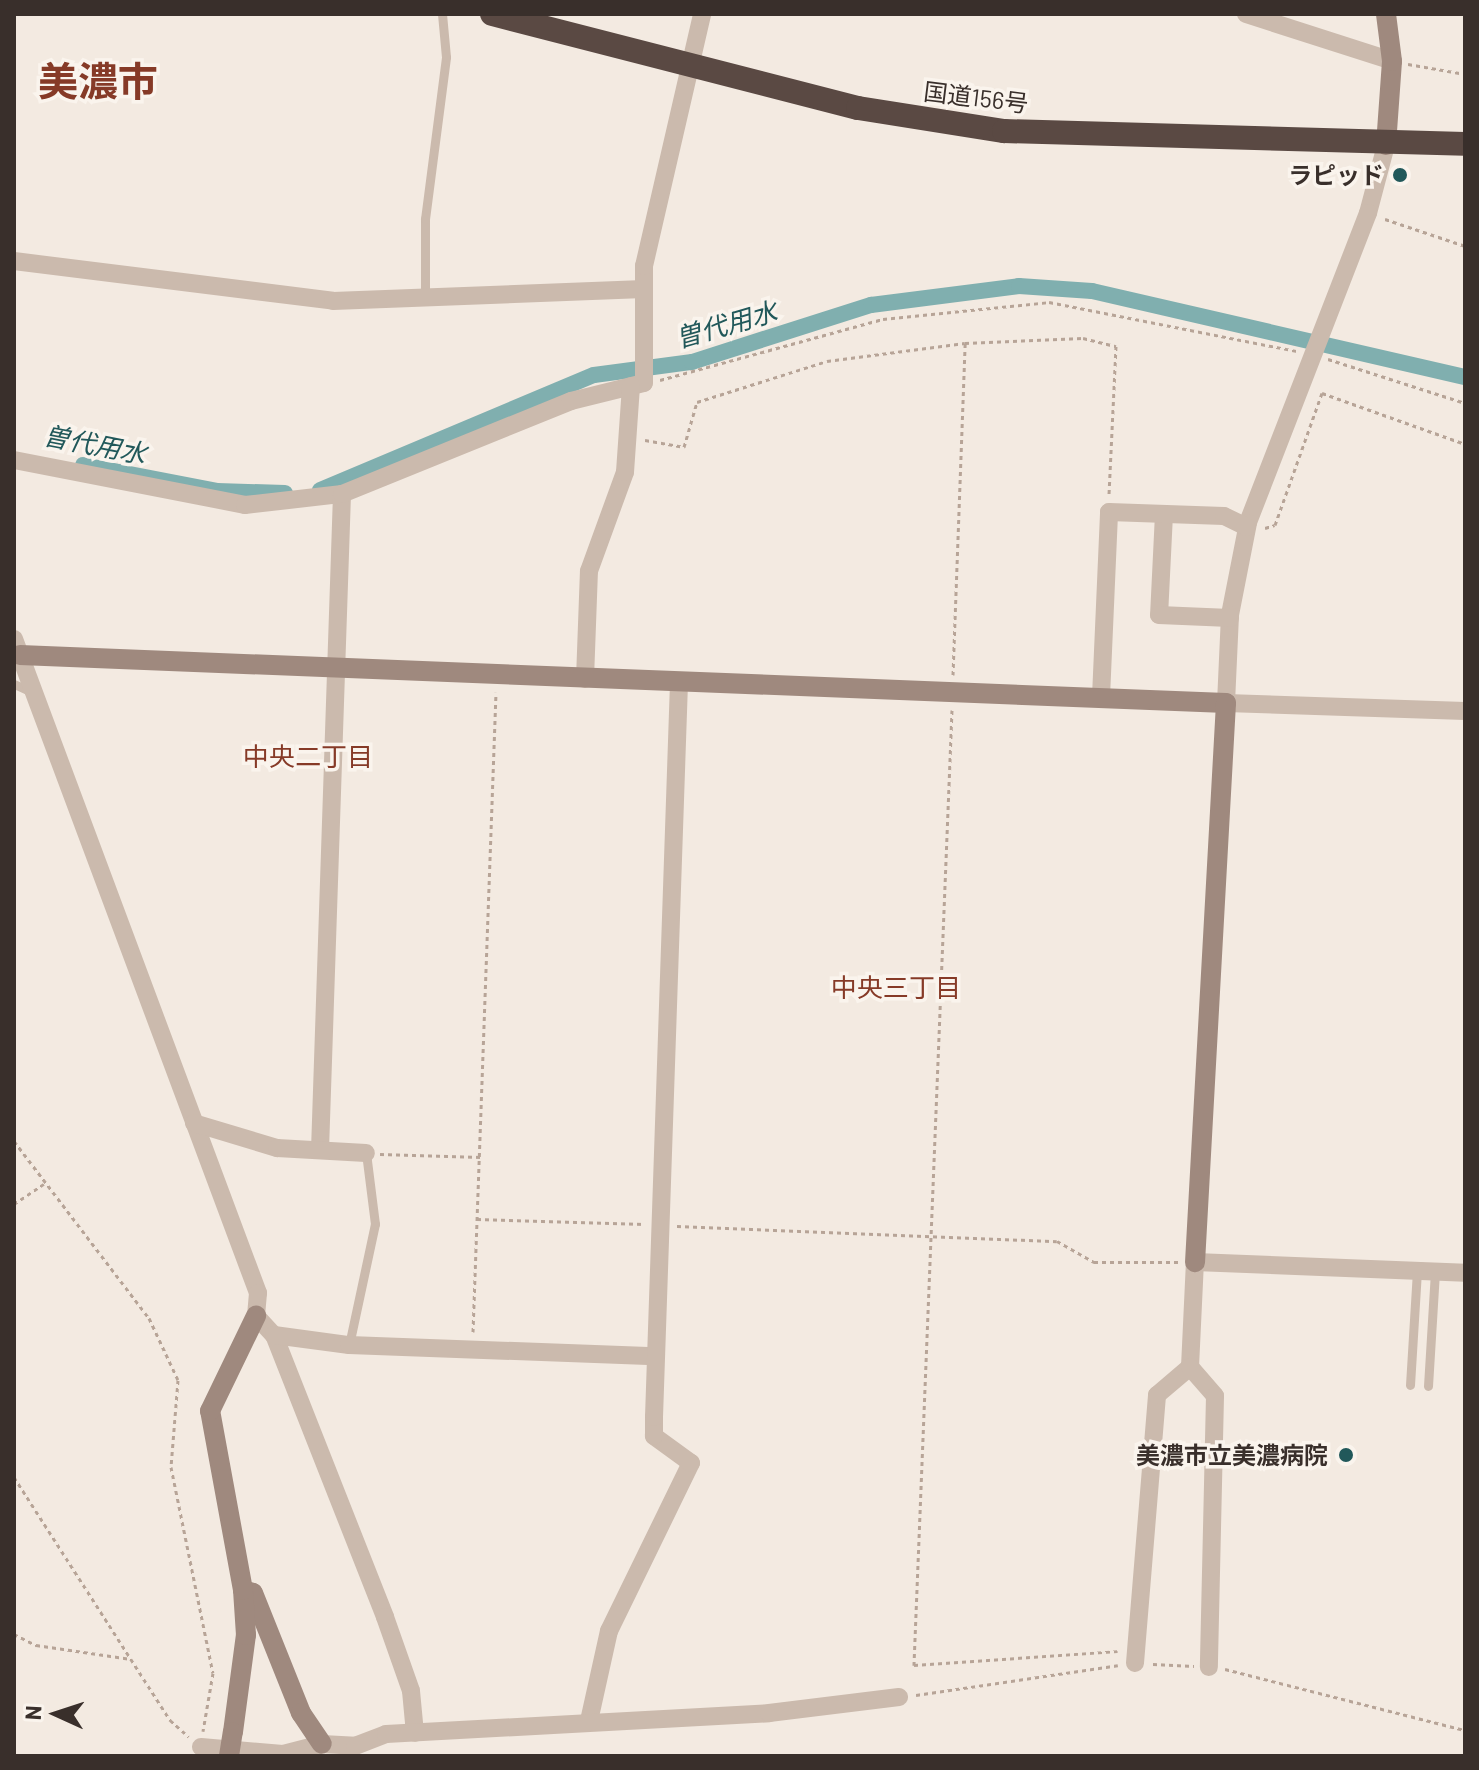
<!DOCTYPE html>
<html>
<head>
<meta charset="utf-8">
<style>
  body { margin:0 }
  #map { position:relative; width:1479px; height:1770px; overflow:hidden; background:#f3eae1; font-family:Barlow,"Noto Sans JP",sans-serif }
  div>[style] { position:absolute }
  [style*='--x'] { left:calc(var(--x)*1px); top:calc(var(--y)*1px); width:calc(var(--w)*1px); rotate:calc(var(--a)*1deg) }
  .canal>* { height:16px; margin:-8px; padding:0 8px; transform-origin:8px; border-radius:8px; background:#80afaf }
  .path>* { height:3px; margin-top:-1.5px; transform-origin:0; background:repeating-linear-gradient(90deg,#b7a497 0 4px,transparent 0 8px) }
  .lane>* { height:9px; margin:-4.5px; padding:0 4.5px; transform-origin:4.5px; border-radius:4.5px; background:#cbbaad }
  .street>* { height:18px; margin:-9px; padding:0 9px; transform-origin:9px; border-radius:9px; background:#cbbaad }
  .secondary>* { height:20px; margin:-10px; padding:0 10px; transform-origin:10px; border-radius:10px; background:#9f897e }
  .highway>* { height:24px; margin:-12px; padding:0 12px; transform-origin:12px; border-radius:12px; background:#5a4943 }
  .secondary-bridge>* { height:20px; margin:-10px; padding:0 10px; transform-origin:10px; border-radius:10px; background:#9f897e }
  .dots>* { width:22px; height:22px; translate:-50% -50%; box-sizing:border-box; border:4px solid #faf4ed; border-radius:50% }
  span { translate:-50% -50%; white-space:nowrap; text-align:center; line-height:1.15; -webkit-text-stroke:7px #faf4ed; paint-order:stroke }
  .street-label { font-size:24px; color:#392f2b }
  .poi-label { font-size:24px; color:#392f2b; font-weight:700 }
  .right { translate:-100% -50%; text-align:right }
  .water-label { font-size:26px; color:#21585a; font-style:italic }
  .neighbourhood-label { font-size:26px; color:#863a27 }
  .town-label { font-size:40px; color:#863a27; font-weight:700 }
  .frame { position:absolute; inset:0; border:16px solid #392f2b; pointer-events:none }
  .north { position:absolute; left:16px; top:1674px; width:80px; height:80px; -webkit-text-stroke:6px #faf4ed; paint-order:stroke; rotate:273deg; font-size:22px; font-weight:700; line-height:32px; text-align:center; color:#392f2b }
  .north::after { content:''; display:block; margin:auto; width:28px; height:36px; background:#392f2b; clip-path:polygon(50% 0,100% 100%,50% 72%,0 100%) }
</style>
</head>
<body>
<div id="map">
  <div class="canal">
    <i style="--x:83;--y:465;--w:136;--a:11"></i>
    <i style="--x:217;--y:491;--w:68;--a:1.7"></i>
    <i style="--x:320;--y:490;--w:297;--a:-22.8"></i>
    <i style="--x:594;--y:375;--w:99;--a:-7.6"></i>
    <i style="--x:692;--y:362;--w:188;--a:-17.7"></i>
    <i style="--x:871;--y:305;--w:149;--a:-7.3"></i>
    <i style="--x:1019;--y:286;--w:73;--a:3.9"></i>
    <i style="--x:1092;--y:291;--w:383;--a:13"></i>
  </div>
  <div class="path">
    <i style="--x:1408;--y:64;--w:58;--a:10"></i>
    <i style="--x:1385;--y:219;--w:84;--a:18.6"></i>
    <i style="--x:1328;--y:359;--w:144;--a:17.8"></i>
    <i style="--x:660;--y:380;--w:231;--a:-15.3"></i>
    <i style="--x:883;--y:319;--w:167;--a:-5.8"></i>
    <i style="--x:1049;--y:302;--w:253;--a:11.2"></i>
    <i style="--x:645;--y:440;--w:40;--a:10"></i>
    <i style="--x:684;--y:447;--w:47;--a:-73.9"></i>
    <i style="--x:697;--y:402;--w:136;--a:-17.5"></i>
    <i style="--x:827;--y:361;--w:139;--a:-7.4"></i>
    <i style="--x:965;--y:343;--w:118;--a:-2.4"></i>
    <i style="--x:1083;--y:338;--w:34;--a:14"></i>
    <i style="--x:1116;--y:346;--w:149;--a:92.7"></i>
    <i style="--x:1265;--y:528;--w:10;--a:-17"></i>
    <i style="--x:1275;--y:525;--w:140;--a:-70.4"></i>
    <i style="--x:1322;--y:393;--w:152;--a:19.6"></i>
    <i style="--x:953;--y:675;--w:332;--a:-87.9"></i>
    <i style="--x:952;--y:710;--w:956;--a:92.28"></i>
    <i style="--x:914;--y:1665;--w:204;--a:-3.9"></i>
    <i style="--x:14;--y:1141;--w:223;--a:52.7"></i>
    <i style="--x:149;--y:1318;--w:68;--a:64.9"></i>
    <i style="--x:178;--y:1380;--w:87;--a:94.6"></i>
    <i style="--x:171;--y:1467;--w:210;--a:78.5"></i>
    <i style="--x:213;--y:1673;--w:59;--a:99.8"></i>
    <i style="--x:380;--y:1154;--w:101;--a:1.7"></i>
    <i style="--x:14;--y:1204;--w:36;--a:-34"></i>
    <i style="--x:477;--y:1219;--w:168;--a:1.7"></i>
    <i style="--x:677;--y:1226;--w:380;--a:2.3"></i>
    <i style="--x:1057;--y:1241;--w:43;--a:29.6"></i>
    <i style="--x:1094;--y:1262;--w:85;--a:0"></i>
    <i style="--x:473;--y:1332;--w:640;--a:-87.94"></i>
    <i style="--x:14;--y:1477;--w:289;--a:57.3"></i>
    <i style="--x:170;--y:1720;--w:25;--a:42"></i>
    <i style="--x:14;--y:1634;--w:25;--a:27"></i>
    <i style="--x:36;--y:1645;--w:96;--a:8.4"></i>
    <i style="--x:1153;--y:1664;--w:41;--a:2.8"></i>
    <i style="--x:1225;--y:1669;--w:248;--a:14.3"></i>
    <i style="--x:916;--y:1695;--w:204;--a:-8.4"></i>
  </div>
  <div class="lane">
    <i style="--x:425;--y:296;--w:77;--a:-90"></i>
    <i style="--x:425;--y:219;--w:163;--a:-82.6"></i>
    <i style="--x:446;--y:57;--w:43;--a:-95.3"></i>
    <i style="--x:14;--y:684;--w:17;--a:24"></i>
    <i style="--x:349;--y:1345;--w:124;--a:-77.9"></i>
    <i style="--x:375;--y:1224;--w:72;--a:-97.2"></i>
    <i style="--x:1410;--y:1385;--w:114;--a:-86.5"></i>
    <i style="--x:1428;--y:1386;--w:115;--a:-86.5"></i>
  </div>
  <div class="street">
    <i style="--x:1246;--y:14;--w:153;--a:17.8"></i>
    <i style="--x:1386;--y:145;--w:70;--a:104.8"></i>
    <i style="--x:1368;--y:213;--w:332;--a:111.2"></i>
    <i style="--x:1248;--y:523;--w:94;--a:101.1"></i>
    <i style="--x:1230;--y:615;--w:88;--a:92.6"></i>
    <i style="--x:1226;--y:703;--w:239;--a:1.9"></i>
    <i style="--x:14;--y:261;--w:321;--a:7.1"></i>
    <i style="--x:333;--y:301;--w:311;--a:-2.2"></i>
    <i style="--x:14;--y:460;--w:235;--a:11"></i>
    <i style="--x:245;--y:505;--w:98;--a:-6.5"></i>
    <i style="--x:342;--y:494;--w:655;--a:91.92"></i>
    <i style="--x:342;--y:494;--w:247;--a:-22.1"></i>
    <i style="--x:571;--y:401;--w:75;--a:-13.9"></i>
    <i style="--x:644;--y:383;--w:117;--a:-90"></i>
    <i style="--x:644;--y:266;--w:259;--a:-77"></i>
    <i style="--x:1164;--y:514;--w:101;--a:92.8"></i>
    <i style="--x:1159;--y:615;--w:71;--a:2.4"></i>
    <i style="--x:14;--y:639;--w:698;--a:69.54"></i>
    <i style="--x:258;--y:1293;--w:23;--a:95"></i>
    <i style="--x:256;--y:1316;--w:26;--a:47"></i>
    <i style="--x:274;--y:1335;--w:303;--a:68.5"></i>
    <i style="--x:385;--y:1617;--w:78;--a:70.6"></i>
    <i style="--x:411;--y:1691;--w:42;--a:84.6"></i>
    <i style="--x:585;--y:679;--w:108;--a:-87.9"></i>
    <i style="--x:589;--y:571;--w:105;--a:-70"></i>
    <i style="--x:625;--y:472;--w:86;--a:-86"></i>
    <i style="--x:1101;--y:697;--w:185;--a:-87.5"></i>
    <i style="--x:1109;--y:512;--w:115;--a:2"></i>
    <i style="--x:1224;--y:516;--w:25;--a:26"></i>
    <i style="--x:194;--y:1123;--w:87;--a:16.8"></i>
    <i style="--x:277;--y:1148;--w:89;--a:3.2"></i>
    <i style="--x:274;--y:1335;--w:76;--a:7.6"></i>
    <i style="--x:349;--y:1345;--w:306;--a:2.1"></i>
    <i style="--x:1190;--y:1367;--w:105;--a:-87.3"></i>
    <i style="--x:1195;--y:1262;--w:270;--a:2.3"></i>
    <i style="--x:1135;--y:1663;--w:269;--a:-85.3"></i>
    <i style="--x:1157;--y:1395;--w:43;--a:-40.3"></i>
    <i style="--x:1190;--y:1367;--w:38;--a:49"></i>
    <i style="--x:1215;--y:1396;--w:271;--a:91.3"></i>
    <i style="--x:589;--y:1721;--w:92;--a:-77.5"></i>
    <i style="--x:609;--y:1631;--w:187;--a:-64"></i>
    <i style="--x:691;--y:1463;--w:46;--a:-143.9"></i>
    <i style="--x:654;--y:1436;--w:19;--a:-90"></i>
    <i style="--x:654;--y:1417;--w:735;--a:-88.05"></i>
    <i style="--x:201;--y:1747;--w:82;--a:4.9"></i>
    <i style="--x:283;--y:1754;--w:40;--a:-14.4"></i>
    <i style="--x:322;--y:1744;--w:33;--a:3"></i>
    <i style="--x:355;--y:1746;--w:33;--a:-21"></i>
    <i style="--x:386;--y:1734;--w:384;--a:-3.1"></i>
    <i style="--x:769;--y:1713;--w:131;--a:-7"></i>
  </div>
  <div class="secondary">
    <i style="--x:1386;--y:145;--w:84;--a:-85.9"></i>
    <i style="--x:1392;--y:61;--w:47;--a:-97.3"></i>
    <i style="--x:20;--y:655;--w:1207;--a:2.28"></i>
    <i style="--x:1226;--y:703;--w:560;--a:93.17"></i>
    <i style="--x:243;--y:1590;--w:10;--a:17"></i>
    <i style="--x:253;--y:1593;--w:129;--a:68.2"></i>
    <i style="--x:301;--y:1713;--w:37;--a:56"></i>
    <i style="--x:233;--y:1732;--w:98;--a:-82.4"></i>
    <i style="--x:246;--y:1635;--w:45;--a:-93.8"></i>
    <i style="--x:243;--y:1590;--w:182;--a:-100.4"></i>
    <i style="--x:210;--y:1411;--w:106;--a:-64.2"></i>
  </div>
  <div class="highway">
    <i style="--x:492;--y:14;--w:378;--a:14.4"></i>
    <i style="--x:858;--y:108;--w:148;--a:9"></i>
    <i style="--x:1004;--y:131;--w:461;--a:1.6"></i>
  </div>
  <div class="secondary-bridge">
    <i style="--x:229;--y:1756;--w:24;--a:-81"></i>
  </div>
  <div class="dots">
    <i style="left:1400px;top:175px;background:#21585a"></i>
    <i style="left:1346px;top:1455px;background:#21585a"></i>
  </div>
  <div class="street-label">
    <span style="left:976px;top:97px;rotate:7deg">国道156号</span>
  </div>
  <div class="poi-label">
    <span class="right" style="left:1384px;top:175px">ラピッド</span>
    <span class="right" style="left:1328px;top:1455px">美濃市立美濃病院</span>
  </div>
  <div class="water-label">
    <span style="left:726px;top:324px;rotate:-16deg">曽代用水</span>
    <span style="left:95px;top:444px;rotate:11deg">曽代用水</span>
  </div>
  <div class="neighbourhood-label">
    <span style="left:308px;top:756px">中央二丁目</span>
    <span style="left:896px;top:987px">中央三丁目</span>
  </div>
  <div class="town-label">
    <span style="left:98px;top:80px">美濃市</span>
  </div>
  <div class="frame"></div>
  <div class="north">N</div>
</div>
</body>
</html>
